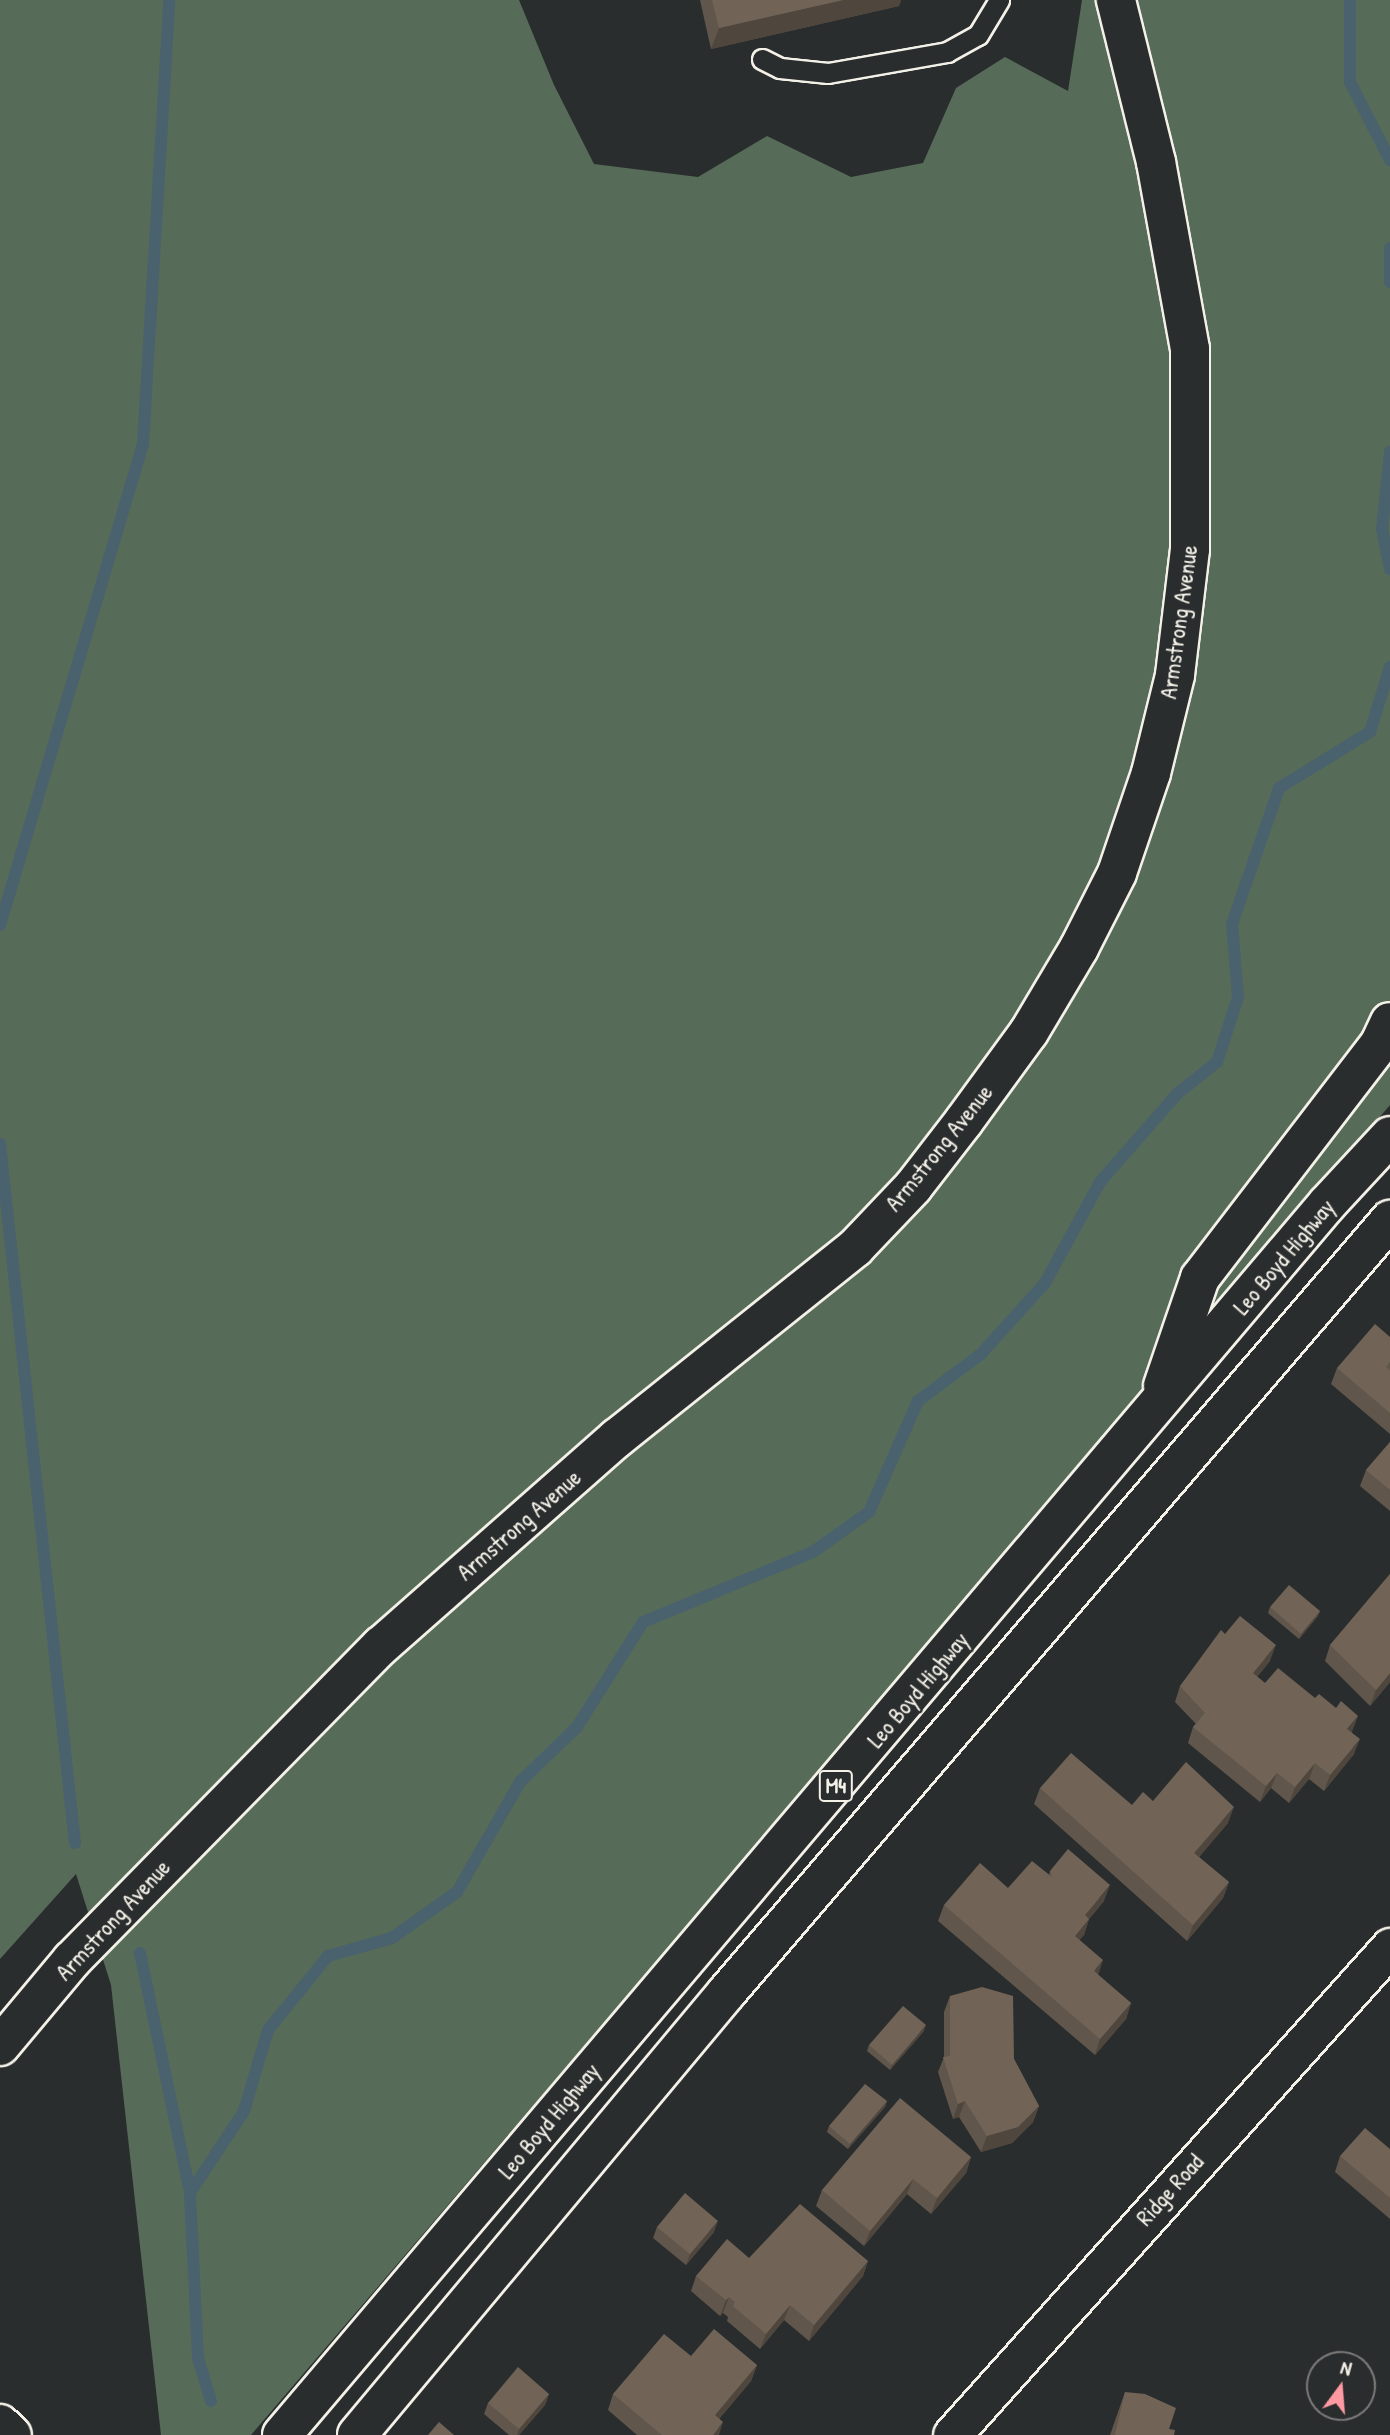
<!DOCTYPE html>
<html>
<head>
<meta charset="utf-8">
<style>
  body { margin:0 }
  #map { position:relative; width:1390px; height:2435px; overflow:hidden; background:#2a2d2e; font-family:"Patrick Hand",sans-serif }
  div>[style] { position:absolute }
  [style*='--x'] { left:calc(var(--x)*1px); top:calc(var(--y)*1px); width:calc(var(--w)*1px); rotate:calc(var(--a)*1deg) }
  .green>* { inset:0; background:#566c58 }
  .stream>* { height:12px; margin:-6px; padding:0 6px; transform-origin:6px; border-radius:6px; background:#4a616e }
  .roads { filter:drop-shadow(2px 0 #f4f1e8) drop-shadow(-2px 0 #f4f1e8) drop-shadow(0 2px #f4f1e8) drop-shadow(0 -2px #f4f1e8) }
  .lane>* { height:19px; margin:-9.5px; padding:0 9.5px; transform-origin:9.5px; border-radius:9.5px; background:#2a2d2e }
  .street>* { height:37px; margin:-18.5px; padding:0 18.5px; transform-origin:18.5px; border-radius:18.5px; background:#2a2d2e }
  .secondary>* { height:38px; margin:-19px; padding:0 19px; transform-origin:19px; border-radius:19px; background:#2a2d2e }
  .highway>* { height:38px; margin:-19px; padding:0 19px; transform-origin:19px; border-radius:19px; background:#2a2d2e }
  .wall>* { inset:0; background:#61564b }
  .shaded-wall>* { inset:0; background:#4f463d }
  .building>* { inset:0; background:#716457 }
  span { translate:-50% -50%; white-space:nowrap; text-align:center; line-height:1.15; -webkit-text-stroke:5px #2a2d2e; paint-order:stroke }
  .shield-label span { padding:2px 5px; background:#2a2d2e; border:2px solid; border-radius:5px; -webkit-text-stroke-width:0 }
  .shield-label { font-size:21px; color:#f4f1e8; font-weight:700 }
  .street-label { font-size:23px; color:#f4f1e8 }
  .north { position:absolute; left:1306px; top:2351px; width:70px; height:70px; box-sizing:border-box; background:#2a2d2e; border:2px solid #7b7b78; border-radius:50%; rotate:16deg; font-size:19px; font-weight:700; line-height:28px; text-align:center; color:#f4f1e8 }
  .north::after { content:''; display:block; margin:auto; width:24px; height:32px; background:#ff9aa2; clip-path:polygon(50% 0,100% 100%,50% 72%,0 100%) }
</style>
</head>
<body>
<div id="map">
  <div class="green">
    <i style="clip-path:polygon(0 0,519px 0,554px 85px,594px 164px,698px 177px,767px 136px,851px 177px,923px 163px,956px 88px,1005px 57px,1068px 91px,1082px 0,1390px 0,1390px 1105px,251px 2435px,161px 2435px,111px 1985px,76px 1874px,0 1959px)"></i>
  </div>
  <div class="stream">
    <i style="--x:1350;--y:0;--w:82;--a:90"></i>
    <i style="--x:1350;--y:82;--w:88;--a:62.9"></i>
    <i style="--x:1390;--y:248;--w:34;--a:90"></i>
    <i style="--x:1390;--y:452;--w:77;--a:95.9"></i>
    <i style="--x:1382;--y:529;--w:41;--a:78.7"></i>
    <i style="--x:0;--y:925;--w:502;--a:-73.44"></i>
    <i style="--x:143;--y:444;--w:445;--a:-86.6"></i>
    <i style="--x:0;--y:1144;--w:703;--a:83.88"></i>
    <i style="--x:140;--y:1953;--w:245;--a:78.2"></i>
    <i style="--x:211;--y:2401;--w:45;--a:-106.8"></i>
    <i style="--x:198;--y:2358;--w:165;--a:-92.8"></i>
    <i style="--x:190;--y:2193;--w:98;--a:-56.6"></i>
    <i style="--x:244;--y:2111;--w:84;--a:-73.5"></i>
    <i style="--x:268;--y:2030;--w:95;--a:-51"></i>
    <i style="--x:328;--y:1956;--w:66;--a:-15.7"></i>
    <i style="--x:392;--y:1938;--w:80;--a:-35.3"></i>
    <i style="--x:457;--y:1892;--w:127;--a:-60.2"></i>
    <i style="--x:520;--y:1782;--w:79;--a:-44"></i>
    <i style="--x:577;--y:1727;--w:124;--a:-57.8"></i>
    <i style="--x:643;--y:1622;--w:184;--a:-22.4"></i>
    <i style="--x:813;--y:1552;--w:69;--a:-35.5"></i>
    <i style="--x:869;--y:1512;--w:121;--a:-66.2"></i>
    <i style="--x:918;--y:1401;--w:79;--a:-36.7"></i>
    <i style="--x:981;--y:1354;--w:96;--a:-48"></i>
    <i style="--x:1045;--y:1283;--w:115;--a:-61.4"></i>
    <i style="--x:1100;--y:1182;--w:118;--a:-48.8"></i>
    <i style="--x:1178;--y:1093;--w:50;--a:-38.5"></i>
    <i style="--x:1217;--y:1062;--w:68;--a:-72.1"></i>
    <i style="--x:1238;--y:997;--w:73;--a:-94.7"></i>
    <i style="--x:1232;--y:924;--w:144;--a:-70.9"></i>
    <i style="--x:1279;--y:788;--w:107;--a:-31.6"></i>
    <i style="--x:1370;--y:732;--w:68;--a:-72.9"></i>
  </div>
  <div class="roads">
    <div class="lane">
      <i style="--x:762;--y:59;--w:20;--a:27"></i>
      <i style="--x:780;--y:68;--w:48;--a:5.9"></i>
      <i style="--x:828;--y:73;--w:121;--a:-10"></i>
      <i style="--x:947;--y:52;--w:35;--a:-29"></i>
      <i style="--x:978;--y:35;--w:41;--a:-59"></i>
    </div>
    <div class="street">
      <i style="--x:952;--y:2435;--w:656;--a:-48.09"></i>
    </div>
    <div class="secondary">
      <i style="--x:0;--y:2046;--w:112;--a:-50.1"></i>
      <i style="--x:72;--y:1960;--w:441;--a:-45.5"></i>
      <i style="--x:381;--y:1646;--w:315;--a:-41.4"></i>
      <i style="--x:617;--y:1438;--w:305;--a:-38.6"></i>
      <i style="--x:855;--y:1248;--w:84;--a:-46.4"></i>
      <i style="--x:913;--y:1187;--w:83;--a:-52.3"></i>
      <i style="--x:964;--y:1121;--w:110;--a:-53.9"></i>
      <i style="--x:1029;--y:1032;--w:98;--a:-59.2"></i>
      <i style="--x:1079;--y:948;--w:84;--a:-63.1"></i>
      <i style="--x:1117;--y:873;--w:106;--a:-71.2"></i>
      <i style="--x:1151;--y:773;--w:101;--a:-76.2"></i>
      <i style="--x:1175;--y:675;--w:127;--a:-83.2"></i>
      <i style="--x:1190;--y:549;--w:200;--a:-90"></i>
      <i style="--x:1190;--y:349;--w:190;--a:-100.3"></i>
      <i style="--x:1156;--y:162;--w:167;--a:-103.9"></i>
      <i style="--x:0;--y:2424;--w:16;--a:43"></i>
    </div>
    <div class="highway">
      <i style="--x:1163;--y:1386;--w:114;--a:-71.1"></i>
      <i style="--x:1200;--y:1278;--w:296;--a:-52.5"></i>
      <i style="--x:1380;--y:1043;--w:23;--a:-65"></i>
      <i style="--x:282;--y:2435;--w:1616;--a:-49.67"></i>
      <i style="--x:1328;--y:1203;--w:91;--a:-47.2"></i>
      <i style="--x:357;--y:2435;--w:577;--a:-50.13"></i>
      <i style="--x:727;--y:1992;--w:1018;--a:-49.34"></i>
    </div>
  </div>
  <div class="wall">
    <i style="clip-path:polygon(700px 0,901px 0,899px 6px,711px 49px)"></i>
    <i style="clip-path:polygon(1390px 1337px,1390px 1434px,1331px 1384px,1337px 1368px)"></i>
    <i style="clip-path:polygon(1390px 1442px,1390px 1511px,1360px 1486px,1366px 1470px)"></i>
    <i style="clip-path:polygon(1390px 1574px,1390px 1682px,1370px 1706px,1325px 1661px,1330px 1645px)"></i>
    <i style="clip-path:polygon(1270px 1607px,1320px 1611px,1318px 1616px,1299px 1639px,1268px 1613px)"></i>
    <i style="clip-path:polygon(1225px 1634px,1270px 1661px,1257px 1677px,1265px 1683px,1352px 1732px,1354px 1754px,1324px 1791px,1309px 1779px,1289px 1803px,1271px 1788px,1260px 1802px,1188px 1743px,1193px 1727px,1196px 1724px,1175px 1702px,1180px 1686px)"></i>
    <i style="clip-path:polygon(1040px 1788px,1132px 1805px,1153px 1801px,1228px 1823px,1199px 1857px,1229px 1882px,1223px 1898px,1187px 1941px,1034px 1804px)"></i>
    <i style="clip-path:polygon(1050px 1871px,1104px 1901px,1089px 1919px,1084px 1935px,1079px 1940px,1098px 1975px,1131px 2003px,1126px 2019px,1095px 2055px,938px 1921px,944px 1905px,1008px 1888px,1049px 1875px)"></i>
    <i style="clip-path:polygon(950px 1996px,1014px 2059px,1039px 2106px,1033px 2122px,1012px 2143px,981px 2152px,959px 2117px,953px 2119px,938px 2072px,944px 2057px,944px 2012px)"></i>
    <i style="clip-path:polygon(924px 2031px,890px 2070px,867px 2051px,869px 2045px)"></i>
    <i style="clip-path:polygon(887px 2101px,885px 2107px,848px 2149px,827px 2132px,829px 2126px)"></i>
    <i style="clip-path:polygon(1390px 2149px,1390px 2219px,1335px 2172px,1340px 2156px)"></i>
    <i style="clip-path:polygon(971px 2157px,966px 2173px,931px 2214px,907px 2194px,864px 2246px,816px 2206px,822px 2190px)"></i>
    <i style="clip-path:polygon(657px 2227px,714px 2232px,686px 2265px,653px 2238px)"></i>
    <i style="clip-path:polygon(749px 2258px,868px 2261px,863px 2276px,809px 2341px,784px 2320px,760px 2349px,727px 2321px,728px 2317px,723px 2313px,720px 2316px,691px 2291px,696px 2276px)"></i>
    <i style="clip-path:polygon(691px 2356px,757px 2365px,751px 2381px,719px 2419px,719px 2435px,637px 2435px,608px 2410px,613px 2394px)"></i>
    <i style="clip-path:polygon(1125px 2392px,1169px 2429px,1174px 2435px,1110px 2435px)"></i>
    <i style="clip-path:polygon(549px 2394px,545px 2405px,519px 2435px,509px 2435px,484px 2414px,488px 2403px)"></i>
  </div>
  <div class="shaded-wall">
    <i style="clip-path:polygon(843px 0,901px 0,899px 6px,711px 49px,719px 28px)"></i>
    <i style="clip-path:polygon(1320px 1611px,1318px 1616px,1299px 1639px,1301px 1634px)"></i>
    <i style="clip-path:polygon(1276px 1645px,1270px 1661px,1247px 1689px,1253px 1673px)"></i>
    <i style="clip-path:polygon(1390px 1673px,1390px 1682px,1370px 1706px,1376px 1690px)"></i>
    <i style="clip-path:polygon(1358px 1716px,1352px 1732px,1341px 1745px,1347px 1729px)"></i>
    <i style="clip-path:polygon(1360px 1739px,1354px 1754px,1324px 1791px,1330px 1775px)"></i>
    <i style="clip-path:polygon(1315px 1763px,1309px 1779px,1289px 1803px,1295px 1787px)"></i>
    <i style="clip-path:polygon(1277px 1773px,1271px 1788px,1260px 1802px,1266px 1786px)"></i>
    <i style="clip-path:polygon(1234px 1807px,1228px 1823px,1189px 1869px,1194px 1853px)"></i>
    <i style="clip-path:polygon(1229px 1882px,1223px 1898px,1187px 1941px,1193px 1925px)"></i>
    <i style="clip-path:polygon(1110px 1885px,1104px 1901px,1079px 1931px,1085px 1915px)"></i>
    <i style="clip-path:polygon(1089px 1919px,1084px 1935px,1069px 1952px,1075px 1936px)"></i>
    <i style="clip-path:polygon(1103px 1960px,1098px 1976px,1094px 1971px)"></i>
    <i style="clip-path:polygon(1131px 2003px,1126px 2019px,1095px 2055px,1100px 2039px)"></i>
    <i style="clip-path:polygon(926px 2025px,924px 2031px,890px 2070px,892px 2065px)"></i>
    <i style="clip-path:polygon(887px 2101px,885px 2107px,848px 2149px,850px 2144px)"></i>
    <i style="clip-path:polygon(965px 2101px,959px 2117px,953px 2119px,958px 2104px)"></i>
    <i style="clip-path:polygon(1039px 2106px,1033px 2122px,1012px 2143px,981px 2152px,987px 2136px)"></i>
    <i style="clip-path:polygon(971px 2157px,966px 2173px,931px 2214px,937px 2198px)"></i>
    <i style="clip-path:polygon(913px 2179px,907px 2194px,864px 2246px,870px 2231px)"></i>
    <i style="clip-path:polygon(718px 2221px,714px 2232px,686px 2265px,690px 2254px)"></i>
    <i style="clip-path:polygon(868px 2261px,863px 2276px,809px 2341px,814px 2325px)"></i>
    <i style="clip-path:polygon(729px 2297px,723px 2313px,720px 2316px,726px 2300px)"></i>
    <i style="clip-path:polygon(790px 2305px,784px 2320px,760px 2349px,766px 2334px)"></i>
    <i style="clip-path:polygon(757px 2365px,751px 2381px,709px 2431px,715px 2415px)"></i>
    <i style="clip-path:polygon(549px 2394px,545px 2405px,519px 2435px,517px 2435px,519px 2429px)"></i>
    <i style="clip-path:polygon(723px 2422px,719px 2435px,713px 2435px)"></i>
  </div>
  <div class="building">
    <i style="clip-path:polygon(712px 0,843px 0,719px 28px)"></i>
    <i style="clip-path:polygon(1375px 1324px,1390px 1337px,1390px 1362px,1386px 1367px,1390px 1370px,1390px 1413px,1337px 1368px)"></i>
    <i style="clip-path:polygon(1390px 1442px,1390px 1490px,1366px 1470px)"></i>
    <i style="clip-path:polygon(1390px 1574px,1390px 1673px,1376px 1690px,1330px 1645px)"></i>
    <i style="clip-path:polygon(1289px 1585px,1320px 1611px,1301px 1634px,1270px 1607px)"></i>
    <i style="clip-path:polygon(1240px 1616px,1276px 1645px,1253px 1673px,1265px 1683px,1278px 1668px,1315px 1698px,1319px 1694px,1336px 1708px,1341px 1701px,1358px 1716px,1347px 1729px,1360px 1739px,1330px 1775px,1315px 1763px,1295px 1787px,1277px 1773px,1266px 1786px,1193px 1727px,1205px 1713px,1180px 1686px,1221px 1630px,1225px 1634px)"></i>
    <i style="clip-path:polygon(1071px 1753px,1132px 1805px,1143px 1792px,1153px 1801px,1186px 1762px,1234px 1807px,1194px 1853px,1229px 1882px,1193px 1925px,1040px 1788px)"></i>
    <i style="clip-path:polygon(1068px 1849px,1110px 1885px,1085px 1915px,1089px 1919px,1075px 1936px,1103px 1960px,1094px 1971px,1131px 2003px,1100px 2039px,944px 1905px,980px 1863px,1008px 1888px,1032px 1861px,1052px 1877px,1050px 1871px)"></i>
    <i style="clip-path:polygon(982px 1987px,1013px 1996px,1014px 2059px,1039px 2106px,1018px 2127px,987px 2136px,965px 2101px,958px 2104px,943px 2057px,950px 2056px,950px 1996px)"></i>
    <i style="clip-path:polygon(903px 2006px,926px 2025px,892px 2065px,869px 2045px)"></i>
    <i style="clip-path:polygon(865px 2084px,887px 2101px,850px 2144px,829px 2126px)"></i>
    <i style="clip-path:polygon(900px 2098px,971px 2157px,937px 2198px,913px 2179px,870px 2231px,822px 2190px)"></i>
    <i style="clip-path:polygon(1365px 2128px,1390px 2149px,1390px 2198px,1340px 2156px)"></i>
    <i style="clip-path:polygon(685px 2193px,718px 2221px,690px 2254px,657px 2227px)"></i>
    <i style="clip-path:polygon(800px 2204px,868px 2261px,814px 2325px,790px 2305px,766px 2334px,733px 2306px,735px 2302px,729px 2297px,726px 2300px,696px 2276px,727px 2239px,749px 2258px)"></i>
    <i style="clip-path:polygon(714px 2329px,757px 2365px,715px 2415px,723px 2422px,713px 2435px,662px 2435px,613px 2394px,664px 2334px,691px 2356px)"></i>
    <i style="clip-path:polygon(518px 2367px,549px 2394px,519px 2429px,488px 2403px)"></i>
    <i style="clip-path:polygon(1125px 2392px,1145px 2394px,1176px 2408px,1169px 2429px,1175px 2430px,1174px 2435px,1115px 2435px)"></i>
    <i style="clip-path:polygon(439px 2422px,454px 2435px,428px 2435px)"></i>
  </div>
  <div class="shield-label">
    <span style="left:836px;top:1786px">M4</span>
  </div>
  <div class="street-label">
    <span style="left:1179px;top:622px;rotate:-82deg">Armstrong Avenue</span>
    <span style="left:939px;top:1148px;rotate:-51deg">Armstrong Avenue</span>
    <span style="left:1284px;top:1257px;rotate:-50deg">Leo Boyd Highway</span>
    <span style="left:519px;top:1525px;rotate:-41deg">Armstrong Avenue</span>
    <span style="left:918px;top:1690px;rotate:-50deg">Leo Boyd Highway</span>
    <span style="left:113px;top:1920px;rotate:-47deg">Armstrong Avenue</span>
    <span style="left:549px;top:2121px;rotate:-50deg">Leo Boyd Highway</span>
    <span style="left:1170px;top:2190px;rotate:-48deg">Ridge Road</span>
  </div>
  <div class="north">N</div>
</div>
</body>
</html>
